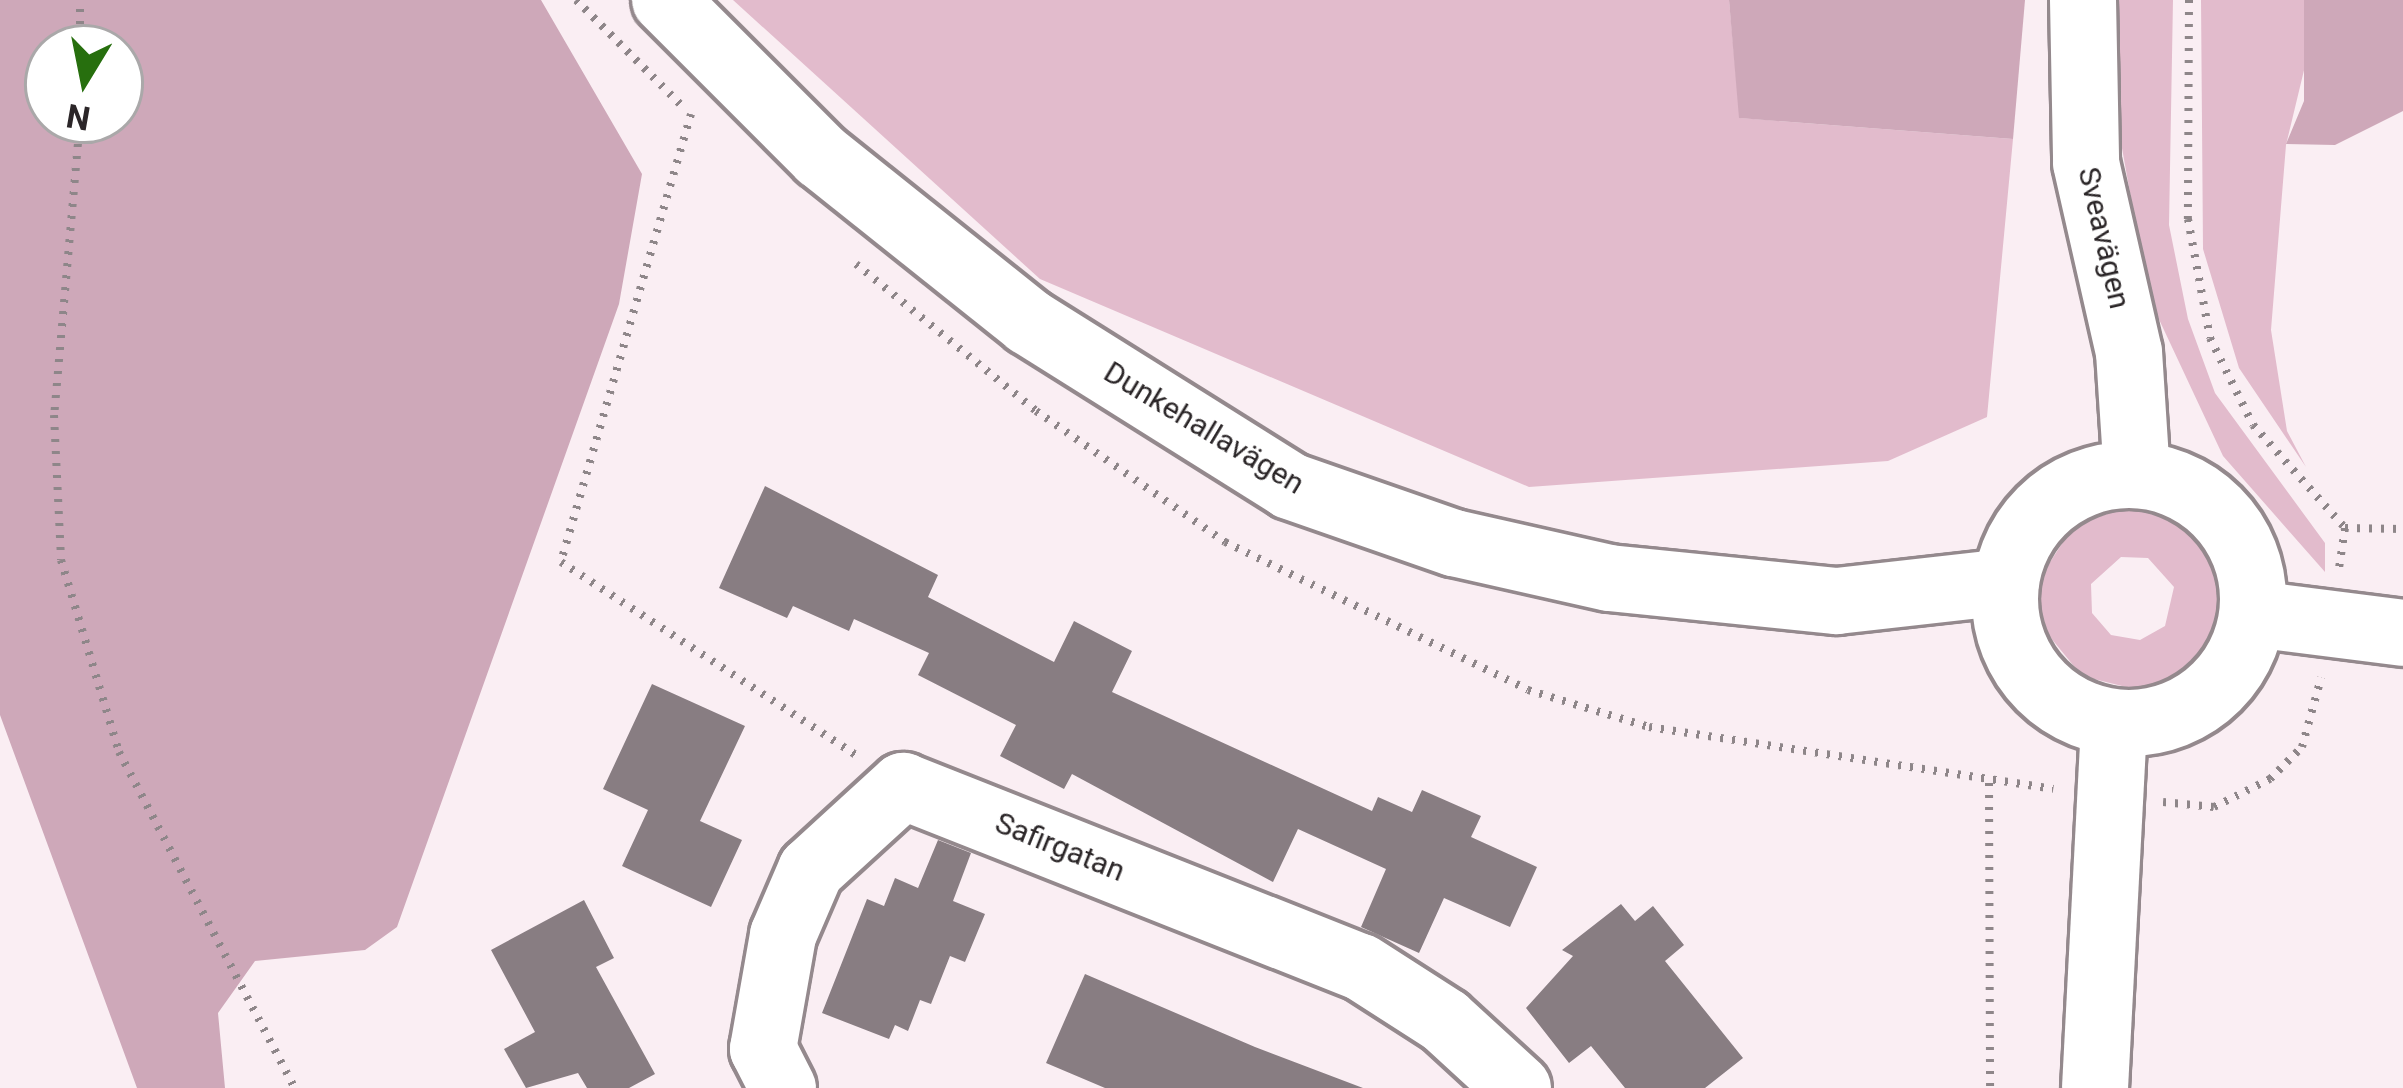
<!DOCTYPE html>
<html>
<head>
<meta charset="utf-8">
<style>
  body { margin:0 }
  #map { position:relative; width:2403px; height:1088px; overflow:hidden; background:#faeef3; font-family:Roboto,sans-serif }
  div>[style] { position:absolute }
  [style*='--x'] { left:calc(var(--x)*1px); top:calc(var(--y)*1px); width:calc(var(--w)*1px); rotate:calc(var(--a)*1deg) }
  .green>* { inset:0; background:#e2bbcc }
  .forest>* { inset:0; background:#cea8b9 }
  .building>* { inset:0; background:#887d82 }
  .path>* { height:8px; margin-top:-4px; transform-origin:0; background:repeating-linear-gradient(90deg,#8e8689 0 3px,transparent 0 12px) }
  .roads { filter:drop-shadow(3px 0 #94898d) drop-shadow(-3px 0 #94898d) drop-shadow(0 3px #94898d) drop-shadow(0 -3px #94898d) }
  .minor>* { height:66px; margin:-33px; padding:0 33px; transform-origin:33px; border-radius:33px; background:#fff }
  .minor>.ring { margin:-33px; padding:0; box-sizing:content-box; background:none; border:66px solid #fff; border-radius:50% }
  span { translate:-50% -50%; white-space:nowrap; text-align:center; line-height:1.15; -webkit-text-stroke:9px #fff; paint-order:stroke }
  .street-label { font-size:30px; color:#2b2628 }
  .north { position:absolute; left:24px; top:24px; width:120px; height:120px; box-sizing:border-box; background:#fff; border:3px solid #aaa8a9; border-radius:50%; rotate:190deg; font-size:33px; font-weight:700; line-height:48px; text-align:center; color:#2b2628 }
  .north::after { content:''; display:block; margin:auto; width:42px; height:54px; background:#276f0e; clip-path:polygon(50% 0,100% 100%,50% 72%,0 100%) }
</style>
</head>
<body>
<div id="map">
  <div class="green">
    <i style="clip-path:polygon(733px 0,1729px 0,1740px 118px,2013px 139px,1987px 417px,1888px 461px,1529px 487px,1040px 279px)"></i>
    <i style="clip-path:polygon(2118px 0,2173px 0,2169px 225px,2188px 319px,2215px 393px,2325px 543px,2325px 572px,2223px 456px,2149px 298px,2118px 126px)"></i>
    <i style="clip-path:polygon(2201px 0,2304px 0,2312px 37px,2286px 145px,2271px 330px,2287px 431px,2306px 467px,2239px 368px,2203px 249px)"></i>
    <i style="clip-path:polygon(evenodd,2134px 505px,2194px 527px,2225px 583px,2213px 645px,2192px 670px,2138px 690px,2082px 676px,2046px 632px,2040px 603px,2043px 573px,2074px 525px,2134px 505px,2121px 557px,2148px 558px,2174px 587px,2165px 626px,2140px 640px,2111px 635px,2092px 613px,2091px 584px,2121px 557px)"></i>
  </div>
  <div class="forest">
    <i style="clip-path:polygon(evenodd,0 0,541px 0,642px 174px,619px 304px,397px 927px,365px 950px,255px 961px,218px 1013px,225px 1088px,137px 1088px,0 715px,0 0,48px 48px,120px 48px,120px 120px,48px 120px,48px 48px)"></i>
    <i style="clip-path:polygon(1729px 0,2025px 0,2013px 139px,1739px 118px)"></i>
    <i style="clip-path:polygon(2304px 0,2403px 0,2403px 111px,2335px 145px,2286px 144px,2304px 101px)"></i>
  </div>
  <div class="building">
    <i style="clip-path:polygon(765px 486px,938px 575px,928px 597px,1054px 662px,1074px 621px,1132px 651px,1112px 692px,1372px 811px,1378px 797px,1412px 812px,1422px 790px,1481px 816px,1471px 837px,1537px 867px,1510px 927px,1444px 898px,1419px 953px,1361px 927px,1386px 869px,1298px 829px,1273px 882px,1072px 774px,1064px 789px,1000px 756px,1016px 725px,918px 675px,929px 653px,854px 619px,849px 631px,793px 606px,787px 618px,719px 588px)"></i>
    <i style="clip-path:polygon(652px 684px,745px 726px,700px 821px,742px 840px,711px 907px,622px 866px,648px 810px,603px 789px)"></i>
    <i style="clip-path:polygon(938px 840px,971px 853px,953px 901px,985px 914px,965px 962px,950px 956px,931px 1004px,920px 1000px,908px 1031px,895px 1025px,889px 1039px,822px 1013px,867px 899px,884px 906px,895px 878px,918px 888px)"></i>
    <i style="clip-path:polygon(584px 900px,614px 958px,596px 967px,655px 1074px,629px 1088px,587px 1088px,578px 1073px,526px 1088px,504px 1049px,535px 1032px,491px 950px)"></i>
    <i style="clip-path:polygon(1621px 904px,1635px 921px,1653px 906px,1684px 945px,1665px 961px,1743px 1058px,1705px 1088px,1625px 1088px,1591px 1046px,1569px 1063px,1526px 1008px,1573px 956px,1562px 950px)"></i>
    <i style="clip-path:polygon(1085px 974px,1255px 1047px,1363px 1088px,1105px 1088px,1046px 1063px)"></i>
  </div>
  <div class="path">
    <i style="--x:576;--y:0;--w:148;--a:45"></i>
    <i style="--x:2189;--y:0;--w:219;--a:90.3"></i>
    <i style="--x:2188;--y:219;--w:121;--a:79.5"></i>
    <i style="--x:2210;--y:338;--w:97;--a:63.7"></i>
    <i style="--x:2253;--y:425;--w:138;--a:48.2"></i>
    <i style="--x:2345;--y:528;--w:40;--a:98.5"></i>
    <i style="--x:80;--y:48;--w:48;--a:-90"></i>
    <i style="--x:691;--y:114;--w:466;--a:106.2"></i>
    <i style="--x:561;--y:562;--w:354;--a:33.2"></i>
    <i style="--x:80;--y:120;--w:296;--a:95"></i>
    <i style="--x:54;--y:415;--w:145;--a:87.2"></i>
    <i style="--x:61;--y:560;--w:201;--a:73.2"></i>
    <i style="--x:119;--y:752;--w:379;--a:62.4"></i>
    <i style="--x:856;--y:264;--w:232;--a:39.2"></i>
    <i style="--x:1036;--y:411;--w:230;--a:34.7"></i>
    <i style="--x:1225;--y:542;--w:337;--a:26"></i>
    <i style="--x:1528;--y:690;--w:127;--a:17"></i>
    <i style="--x:1649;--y:727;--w:409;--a:8.7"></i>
    <i style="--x:2345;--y:528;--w:58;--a:1"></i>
    <i style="--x:1989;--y:783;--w:305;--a:89.8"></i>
    <i style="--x:2163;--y:802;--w:51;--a:5.6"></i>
    <i style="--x:2214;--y:807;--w:63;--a:-26.6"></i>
    <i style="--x:2270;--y:779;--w:45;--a:-45"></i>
    <i style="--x:2302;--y:747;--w:72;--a:-74.6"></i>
  </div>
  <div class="roads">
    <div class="minor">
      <i style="--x:665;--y:0;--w:221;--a:45"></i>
      <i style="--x:821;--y:156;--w:266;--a:38.6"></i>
      <i style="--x:1029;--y:322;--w:308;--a:32.1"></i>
      <i style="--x:1290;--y:486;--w:174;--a:19.2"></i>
      <i style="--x:1454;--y:543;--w:159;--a:12.7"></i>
      <i style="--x:1609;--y:578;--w:229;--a:5.8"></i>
      <i style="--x:1837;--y:601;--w:170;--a:-6.4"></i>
      <i style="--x:2083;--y:0;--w:163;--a:88.9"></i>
      <i style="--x:2086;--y:163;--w:194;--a:77.2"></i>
      <i style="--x:2129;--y:352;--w:123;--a:86.3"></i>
      <i class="ring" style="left:2005px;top:475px;width:182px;height:182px"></i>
      <i style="--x:2253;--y:614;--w:151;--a:7.2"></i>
      <i style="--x:783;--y:1088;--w:44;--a:-117.1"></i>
      <i style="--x:763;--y:1049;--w:116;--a:-80"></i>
      <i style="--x:783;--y:935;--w:71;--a:-66.7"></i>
      <i style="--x:811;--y:870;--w:125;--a:-42.4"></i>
      <i style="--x:903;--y:786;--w:492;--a:21.6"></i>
      <i style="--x:1361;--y:967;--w:100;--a:32.7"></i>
      <i style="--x:1445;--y:1021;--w:99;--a:42.5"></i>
      <i style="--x:2095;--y:1088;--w:365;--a:-87"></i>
    </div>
  </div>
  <div class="street-label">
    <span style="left:2104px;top:238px;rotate:77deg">Sveavägen</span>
    <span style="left:1204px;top:428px;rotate:31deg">Dunkehallavägen</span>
    <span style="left:1060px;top:847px;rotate:22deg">Safirgatan</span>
  </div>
  <div class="north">N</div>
</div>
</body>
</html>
